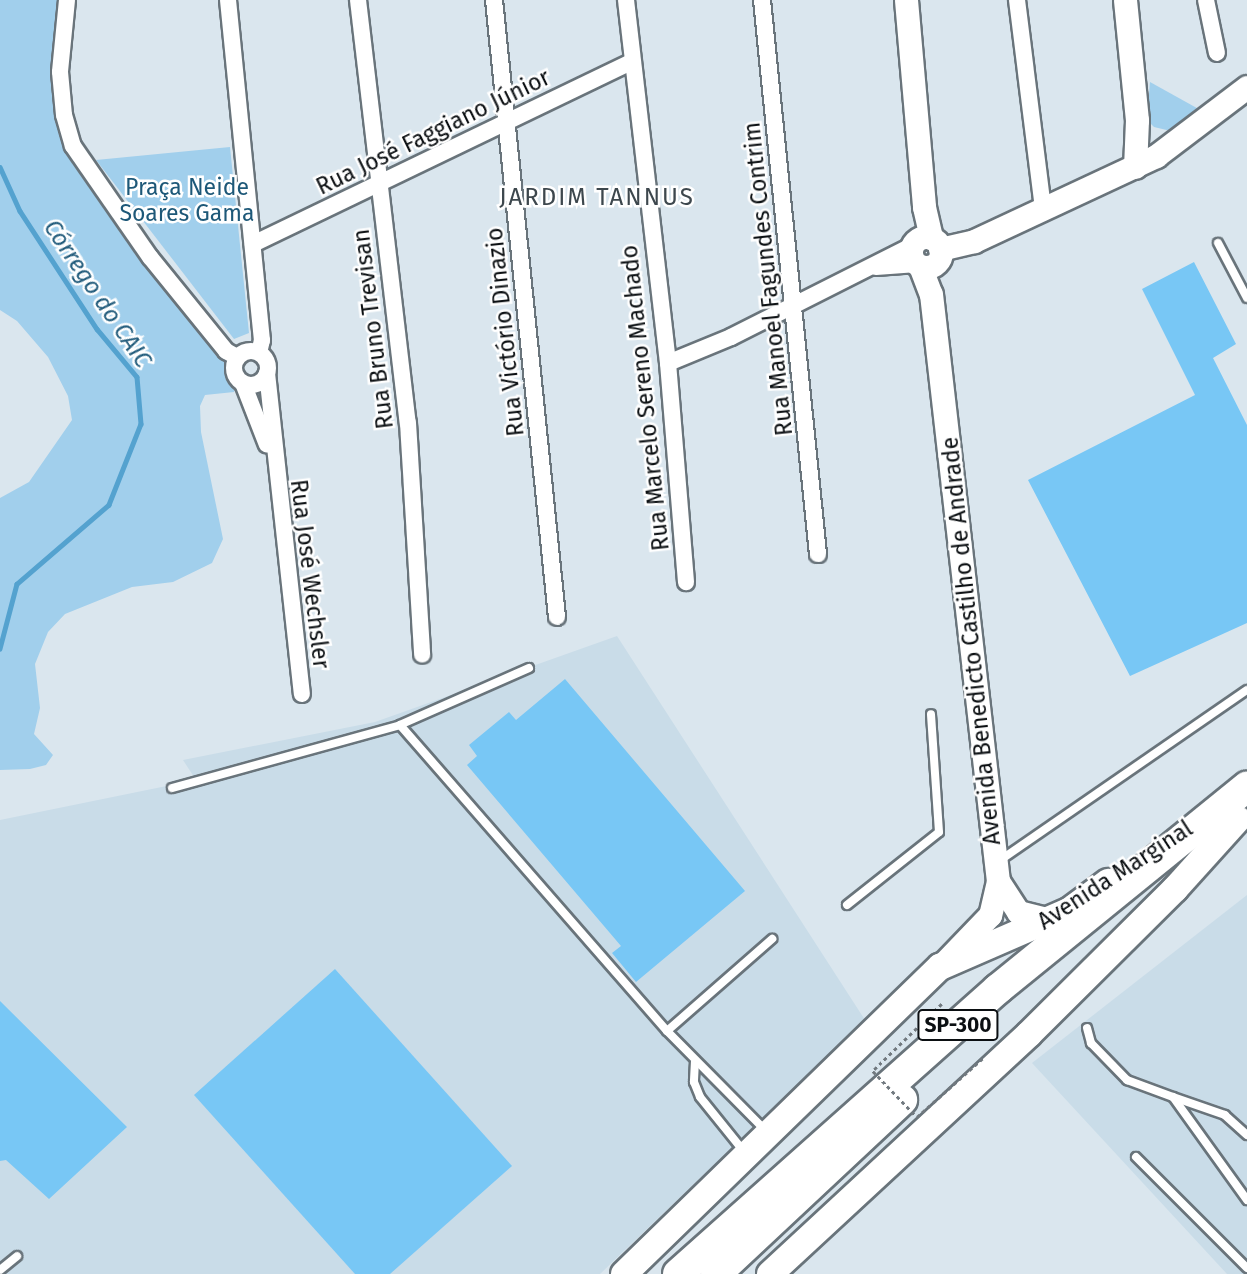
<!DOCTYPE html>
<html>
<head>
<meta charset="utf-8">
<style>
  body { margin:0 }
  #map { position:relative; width:1247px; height:1274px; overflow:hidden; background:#dae6ee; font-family:"Fira Sans",sans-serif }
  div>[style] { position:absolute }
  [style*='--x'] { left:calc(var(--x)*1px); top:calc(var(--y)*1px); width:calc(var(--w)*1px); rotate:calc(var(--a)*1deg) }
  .built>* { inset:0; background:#c9dce8 }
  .green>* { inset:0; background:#a1cfec }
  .stream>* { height:4.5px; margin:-2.25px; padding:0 2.25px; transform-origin:2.25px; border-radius:2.25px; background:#54a2cf }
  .building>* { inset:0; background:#78c7f5 }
  .roads { filter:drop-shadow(2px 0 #69747b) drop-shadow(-2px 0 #69747b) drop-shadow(0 2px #69747b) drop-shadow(0 -2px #69747b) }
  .service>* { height:8px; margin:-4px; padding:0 4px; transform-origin:4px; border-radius:4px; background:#fff }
  .minor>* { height:16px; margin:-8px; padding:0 8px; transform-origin:8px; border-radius:8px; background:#fff }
  .minor>.ring { margin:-8px; padding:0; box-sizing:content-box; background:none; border:16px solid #fff; border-radius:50% }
  .secondary>* { height:23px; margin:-11.5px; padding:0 11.5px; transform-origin:11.5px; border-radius:11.5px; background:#fff }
  .secondary>.ring { margin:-11.5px; padding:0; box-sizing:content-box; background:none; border:23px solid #fff; border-radius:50% }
  .primary>* { height:26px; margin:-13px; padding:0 13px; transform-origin:13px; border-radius:13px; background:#fff }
  .motorway>* { height:30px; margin:-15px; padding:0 15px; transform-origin:15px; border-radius:15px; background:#fff }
  .path-bridge>* { height:2.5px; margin-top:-1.25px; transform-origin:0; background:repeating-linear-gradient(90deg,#71797f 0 3.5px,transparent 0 7px) }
  span { translate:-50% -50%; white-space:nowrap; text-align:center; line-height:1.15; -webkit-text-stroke:5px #fff; paint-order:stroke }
  .shield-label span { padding:2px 5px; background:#fff; border:2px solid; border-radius:5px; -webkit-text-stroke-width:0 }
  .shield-label { font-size:21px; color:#0b0f12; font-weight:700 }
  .street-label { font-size:23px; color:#0b0f12 }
  .park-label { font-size:23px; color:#1d5878 }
  .neighbourhood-label { font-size:24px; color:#3d474d; letter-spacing:2px }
  .water-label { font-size:24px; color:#225c7c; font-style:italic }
</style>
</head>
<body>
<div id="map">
  <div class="built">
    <i style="clip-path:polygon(617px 636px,865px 1020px,600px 1274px,0 1274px,0 820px,196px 780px,183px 760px,375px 722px)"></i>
    <i style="clip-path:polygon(1247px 895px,1247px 1274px,1227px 1274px,1032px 1063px)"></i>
  </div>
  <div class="green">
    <i style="clip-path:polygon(0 0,59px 0,54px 64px,72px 141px,229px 354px,239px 378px,234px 392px,205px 395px,200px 406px,201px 432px,223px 539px,212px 563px,173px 582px,132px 587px,65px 614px,48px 632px,35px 664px,40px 708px,34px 734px,53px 755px,46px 765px,30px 769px,0 770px,0 498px,29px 482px,72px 420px,68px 396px,48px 357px,17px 321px,0 310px)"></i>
    <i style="clip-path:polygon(1150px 82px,1204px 112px,1175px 132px,1154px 127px,1147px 120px)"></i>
    <i style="clip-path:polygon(230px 147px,249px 333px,234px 339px,96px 160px)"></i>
  </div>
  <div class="stream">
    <i style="--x:0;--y:167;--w:48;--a:65.6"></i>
    <i style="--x:20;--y:211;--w:141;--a:56.9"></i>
    <i style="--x:97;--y:329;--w:62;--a:50.2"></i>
    <i style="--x:137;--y:377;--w:47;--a:85.1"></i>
    <i style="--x:141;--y:424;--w:87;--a:111.6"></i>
    <i style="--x:109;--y:505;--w:121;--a:139.3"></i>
    <i style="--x:17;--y:584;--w:67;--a:104.7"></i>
  </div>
  <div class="building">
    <i style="clip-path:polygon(1194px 262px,1236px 344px,1213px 358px,1247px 425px,1247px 623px,1130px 676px,1028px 480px,1195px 395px,1142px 289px)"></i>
    <i style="clip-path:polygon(565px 679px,745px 891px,636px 982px,612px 953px,621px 946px,467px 765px,477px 756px,469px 745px,509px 712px,516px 720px)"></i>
    <i style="clip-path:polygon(335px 969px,512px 1166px,390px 1274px,355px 1274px,194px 1095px)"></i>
    <i style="clip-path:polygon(0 1001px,127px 1127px,49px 1199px,6px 1160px,0 1161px)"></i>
  </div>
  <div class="roads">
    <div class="service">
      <i style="--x:1218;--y:243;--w:62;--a:62.2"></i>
      <i style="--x:529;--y:668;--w:141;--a:156.2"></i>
      <i style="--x:400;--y:725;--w:406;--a:48.9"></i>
      <i style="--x:172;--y:788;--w:237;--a:-15.4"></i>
      <i style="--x:999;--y:861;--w:301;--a:-34.6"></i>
      <i style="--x:847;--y:905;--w:117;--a:-38.4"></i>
      <i style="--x:939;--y:832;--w:118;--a:-93.9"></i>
      <i style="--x:1087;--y:1028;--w:16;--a:75"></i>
      <i style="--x:1091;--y:1043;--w:52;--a:45.8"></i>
      <i style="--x:1127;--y:1080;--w:49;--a:20.3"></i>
      <i style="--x:695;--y:1061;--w:21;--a:93"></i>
      <i style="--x:694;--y:1082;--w:16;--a:68"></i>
      <i style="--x:700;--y:1097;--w:72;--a:51.2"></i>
      <i style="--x:766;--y:1131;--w:141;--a:-134.7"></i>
      <i style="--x:667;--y:1031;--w:140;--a:-41.2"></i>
      <i style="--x:1247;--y:1135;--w:30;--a:-138"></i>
      <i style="--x:1225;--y:1115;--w:55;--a:-160.9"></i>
      <i style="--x:1173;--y:1097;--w:127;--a:54.3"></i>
      <i style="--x:1136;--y:1157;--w:157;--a:45"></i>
      <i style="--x:0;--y:1270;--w:22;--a:-39"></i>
    </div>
    <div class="minor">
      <i style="--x:67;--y:0;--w:72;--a:95.6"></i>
      <i style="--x:60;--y:72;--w:43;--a:84.7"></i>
      <i style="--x:64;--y:115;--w:32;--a:74"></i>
      <i style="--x:73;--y:146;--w:135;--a:55.3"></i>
      <i style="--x:150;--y:257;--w:121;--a:51"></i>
      <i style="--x:226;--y:351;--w:13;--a:29"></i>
      <i style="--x:228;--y:0;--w:342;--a:84.3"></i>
      <i style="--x:262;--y:340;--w:13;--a:103"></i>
      <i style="--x:358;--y:0;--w:426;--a:83.3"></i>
      <i style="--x:408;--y:423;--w:232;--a:86.5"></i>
      <i style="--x:494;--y:0;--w:620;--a:84.17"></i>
      <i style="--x:626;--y:0;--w:365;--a:83.4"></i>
      <i style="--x:668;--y:363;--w:220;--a:85.3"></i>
      <i style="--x:762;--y:0;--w:557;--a:84.23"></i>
      <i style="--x:1017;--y:0;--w:211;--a:82.9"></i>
      <i style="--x:1206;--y:0;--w:54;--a:78.3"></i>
      <i style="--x:253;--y:244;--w:420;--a:-25.7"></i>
      <i style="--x:876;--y:267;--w:41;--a:-4.2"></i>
      <i class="ring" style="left:234px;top:351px;width:18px;height:18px"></i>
      <i style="--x:668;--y:363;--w:68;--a:-22.4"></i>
      <i style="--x:731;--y:337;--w:204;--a:-26.8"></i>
      <i style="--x:267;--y:373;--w:323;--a:83.8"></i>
      <i style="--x:243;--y:383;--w:66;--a:68.8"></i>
    </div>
    <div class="secondary">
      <i style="--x:906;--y:0;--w:208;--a:85"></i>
      <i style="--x:924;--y:207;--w:32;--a:77"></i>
      <i style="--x:1125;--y:0;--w:121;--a:84.3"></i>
      <i style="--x:1137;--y:120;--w:47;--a:92.4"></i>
      <i class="ring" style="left:911px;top:237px;width:7px;height:7px"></i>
      <i style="--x:940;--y:249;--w:35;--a:-13"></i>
      <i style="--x:974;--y:241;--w:201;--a:-25"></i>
      <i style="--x:1156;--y:156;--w:114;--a:-37.2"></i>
      <i style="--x:920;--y:266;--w:30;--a:69"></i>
      <i style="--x:931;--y:294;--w:591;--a:83.49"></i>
      <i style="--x:998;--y:881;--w:35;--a:103"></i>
      <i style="--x:990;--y:915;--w:68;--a:133.8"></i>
      <i style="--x:998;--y:881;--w:37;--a:57"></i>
      <i style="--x:1018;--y:912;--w:33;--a:14"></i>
    </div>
    <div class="primary">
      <i style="--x:624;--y:1274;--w:441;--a:-44.2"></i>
      <i style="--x:940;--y:967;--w:141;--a:-23.5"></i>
      <i style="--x:1069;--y:911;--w:49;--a:-36.6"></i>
      <i style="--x:770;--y:1274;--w:353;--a:-42.8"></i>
      <i style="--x:1029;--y:1034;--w:206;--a:-44.8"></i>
      <i style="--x:1175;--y:889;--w:94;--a:-48"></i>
    </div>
    <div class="motorway">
      <i style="--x:678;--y:1274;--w:429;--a:-41.7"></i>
      <i style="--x:998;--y:989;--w:321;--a:-39.1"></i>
      <i style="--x:716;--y:1274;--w:255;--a:-43.1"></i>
    </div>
  </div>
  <div class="path-bridge">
    <i style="--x:942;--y:1004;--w:96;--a:135.8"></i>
    <i style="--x:873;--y:1071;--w:64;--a:46.3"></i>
    <i style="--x:917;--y:1117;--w:90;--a:-41.8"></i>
  </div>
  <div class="shield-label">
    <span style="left:958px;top:1025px">SP-300</span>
  </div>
  <div class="street-label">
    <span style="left:433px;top:132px;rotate:-26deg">Rua José Faggiano Júnior</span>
    <span style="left:768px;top:279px;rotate:-96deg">Rua Manoel Fagundes Contrim</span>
    <span style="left:373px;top:329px;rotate:-97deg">Rua Bruno Trevisan</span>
    <span style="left:505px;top:332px;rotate:-96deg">Rua Victório Dinazio</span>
    <span style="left:645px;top:398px;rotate:-96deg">Rua Marcelo Sereno Machado</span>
    <span style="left:310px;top:574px;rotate:83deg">Rua José Wechsler</span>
    <span style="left:971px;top:641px;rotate:-96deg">Avenida Benedicto Castilho de Andrade</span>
    <span style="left:1115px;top:875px;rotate:-33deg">Avenida Marginal</span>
  </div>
  <div class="park-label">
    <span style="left:187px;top:200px">Praça Neide<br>Soares Gama</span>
  </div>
  <div class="neighbourhood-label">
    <span style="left:597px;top:198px">JARDIM TANNUS</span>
  </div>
  <div class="water-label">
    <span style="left:97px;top:294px;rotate:56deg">Córrego do CAIC</span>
  </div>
</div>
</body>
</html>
